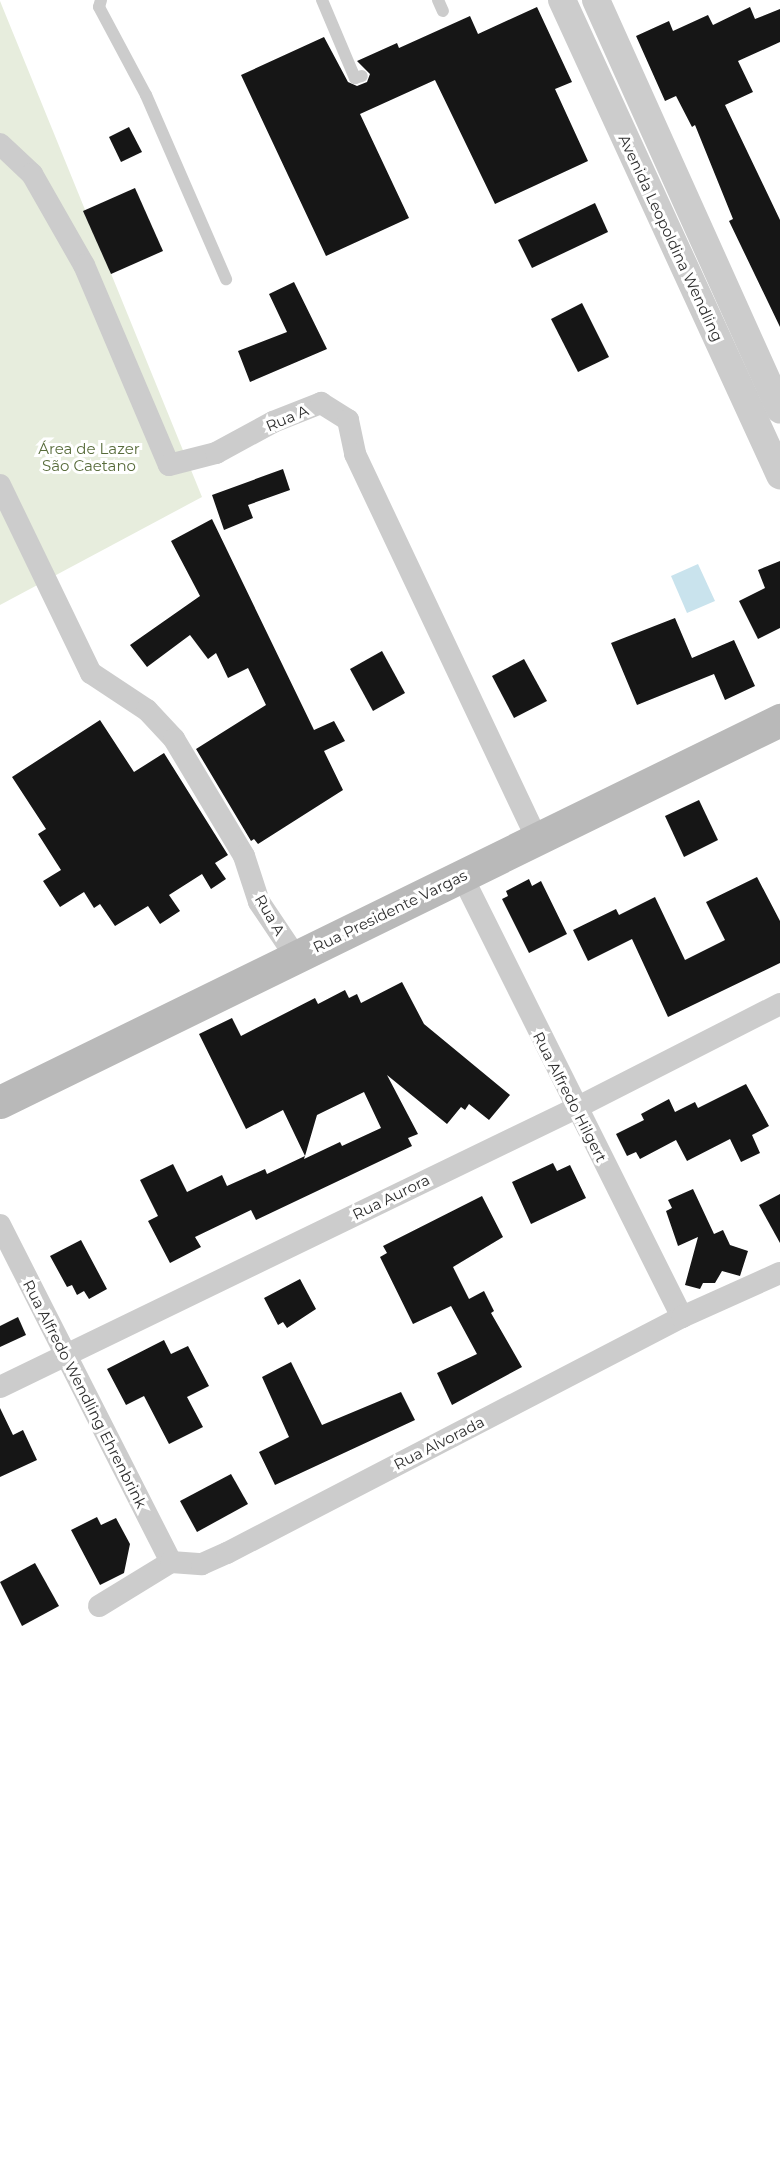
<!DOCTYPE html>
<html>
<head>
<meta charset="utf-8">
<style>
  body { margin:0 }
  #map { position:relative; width:780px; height:2157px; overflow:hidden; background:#fff; font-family:Montserrat,sans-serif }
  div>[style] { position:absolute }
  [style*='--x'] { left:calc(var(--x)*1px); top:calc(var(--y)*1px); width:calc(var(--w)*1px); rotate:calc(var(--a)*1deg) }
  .green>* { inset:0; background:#e7eddd }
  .water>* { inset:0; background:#c9e3ed }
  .building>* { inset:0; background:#161616 }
  .service>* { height:12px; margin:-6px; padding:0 6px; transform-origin:6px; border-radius:6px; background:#ccc }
  .minor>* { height:22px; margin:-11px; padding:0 11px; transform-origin:11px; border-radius:11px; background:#ccc }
  .tertiary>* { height:28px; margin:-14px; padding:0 14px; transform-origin:14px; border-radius:14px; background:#ccc }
  .secondary>* { height:33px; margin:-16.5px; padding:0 16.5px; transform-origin:16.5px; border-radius:16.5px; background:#b9b9b9 }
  span { translate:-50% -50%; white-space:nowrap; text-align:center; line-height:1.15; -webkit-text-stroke:6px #fff; paint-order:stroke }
  .street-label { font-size:15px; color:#2f2f2f }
  .park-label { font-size:15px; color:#586c3b }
</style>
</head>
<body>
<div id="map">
  <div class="green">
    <i style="clip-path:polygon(0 1px,202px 497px,0 605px)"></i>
  </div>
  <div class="water">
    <i style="clip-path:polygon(698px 564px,715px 601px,687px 613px,671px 576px)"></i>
  </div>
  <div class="building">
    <i style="clip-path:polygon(537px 7px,572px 82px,555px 89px,588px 161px,495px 204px,435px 80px,360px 114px,409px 218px,326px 256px,241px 75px,324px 37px,348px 82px,357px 86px,367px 82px,370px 74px,357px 61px,397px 43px,399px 48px,470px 16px,478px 34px)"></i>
    <i style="clip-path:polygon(750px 7px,755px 19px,780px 9px,780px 42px,738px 61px,753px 92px,725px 105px,780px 220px,780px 327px,729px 221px,733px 219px,695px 125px,692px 127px,676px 96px,665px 101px,636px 36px,669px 21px,673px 31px,708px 15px,713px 25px)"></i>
    <i style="clip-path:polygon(129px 127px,142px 152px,121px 162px,109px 137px)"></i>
    <i style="clip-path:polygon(135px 188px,163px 251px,111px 274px,83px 211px)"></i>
    <i style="clip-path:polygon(595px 203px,608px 232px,532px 268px,518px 240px)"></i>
    <i style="clip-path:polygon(294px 282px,327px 349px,250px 382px,238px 351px,287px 332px,269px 294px)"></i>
    <i style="clip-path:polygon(582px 303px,609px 357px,578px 372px,551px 319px)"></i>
    <i style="clip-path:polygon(283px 469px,290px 490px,248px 505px,253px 518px,224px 530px,212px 495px)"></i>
    <i style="clip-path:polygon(212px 519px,314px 730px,334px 721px,345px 741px,324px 751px,343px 790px,258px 844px,254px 839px,251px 841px,196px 749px,266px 705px,248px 668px,228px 678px,216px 653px,208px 659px,190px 635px,147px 667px,130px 645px,200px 596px,171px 541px)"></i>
    <i style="clip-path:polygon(780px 561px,780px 628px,758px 639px,739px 601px,765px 588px,758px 570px)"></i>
    <i style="clip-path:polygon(675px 618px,692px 658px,734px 640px,755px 686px,725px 700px,714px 674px,637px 705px,611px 643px)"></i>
    <i style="clip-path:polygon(382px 651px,405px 693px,373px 711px,350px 669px)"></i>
    <i style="clip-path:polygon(524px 659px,547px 701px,514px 718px,492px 676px)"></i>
    <i style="clip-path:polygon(100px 720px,134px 772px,164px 753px,228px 855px,215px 863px,226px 879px,211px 889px,202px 874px,169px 895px,180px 911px,160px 924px,148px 906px,115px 926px,100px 904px,94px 908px,84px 892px,60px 907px,43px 881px,61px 870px,38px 834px,46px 829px,12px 777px)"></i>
    <i style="clip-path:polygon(699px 800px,718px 840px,684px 857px,665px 816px)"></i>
    <i style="clip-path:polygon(757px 877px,780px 921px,780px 963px,668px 1017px,632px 939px,588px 961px,573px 930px,616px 909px,619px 915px,655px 897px,685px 960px,725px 940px,706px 902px)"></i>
    <i style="clip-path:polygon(529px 879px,532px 886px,541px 881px,567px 934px,529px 953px,502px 899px,508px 896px,506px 891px)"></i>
    <i style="clip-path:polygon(402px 982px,424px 1024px,510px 1095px,489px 1120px,469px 1104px,465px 1110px,461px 1107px,447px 1124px,387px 1075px,418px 1134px,408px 1138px,412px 1146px,256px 1220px,251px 1210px,195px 1237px,201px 1247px,170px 1263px,148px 1221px,158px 1216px,140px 1180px,173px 1164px,187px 1192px,222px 1175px,227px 1186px,265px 1169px,267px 1174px,305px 1156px,304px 1159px,340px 1142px,342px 1146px,381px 1128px,364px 1092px,317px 1115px,305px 1156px,283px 1110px,246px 1129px,199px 1034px,232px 1018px,241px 1036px,315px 998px,318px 1004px,345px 990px,349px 998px,357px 994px,361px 1003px)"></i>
    <i style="clip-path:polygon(746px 1084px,769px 1126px,752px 1135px,760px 1153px,741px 1162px,730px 1139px,687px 1161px,676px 1140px,640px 1159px,636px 1152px,627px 1156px,616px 1134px,644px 1120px,641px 1114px,669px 1099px,675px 1112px,695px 1102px,698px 1108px)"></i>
    <i style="clip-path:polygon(553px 1163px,557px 1171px,570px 1165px,586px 1198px,531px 1224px,512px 1182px)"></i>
    <i style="clip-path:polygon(693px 1189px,714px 1234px,723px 1230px,730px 1245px,748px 1251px,740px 1276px,722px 1271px,715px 1283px,703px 1283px,700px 1289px,685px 1285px,698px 1237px,678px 1246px,666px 1211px,672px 1208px,668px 1200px)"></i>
    <i style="clip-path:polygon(780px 1194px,780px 1243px,759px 1205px)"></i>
    <i style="clip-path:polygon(482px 1196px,503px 1237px,453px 1267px,469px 1299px,484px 1291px,494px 1311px,491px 1313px,522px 1367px,452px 1405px,437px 1373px,477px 1354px,451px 1306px,413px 1324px,380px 1257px,387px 1253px,383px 1246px)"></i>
    <i style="clip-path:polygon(81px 1240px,107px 1289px,89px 1299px,84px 1291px,77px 1295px,72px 1285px,67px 1287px,50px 1256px)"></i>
    <i style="clip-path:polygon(300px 1279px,316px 1309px,287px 1328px,283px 1322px,278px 1325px,264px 1298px)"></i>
    <i style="clip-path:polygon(18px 1317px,26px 1335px,0 1347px,0 1326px)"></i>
    <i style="clip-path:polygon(164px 1340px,171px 1354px,188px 1346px,209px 1386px,187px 1397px,203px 1427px,169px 1444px,144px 1396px,126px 1405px,107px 1369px)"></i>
    <i style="clip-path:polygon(291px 1362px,322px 1425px,401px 1392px,415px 1420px,275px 1485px,259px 1452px,289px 1437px,262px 1377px)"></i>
    <i style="clip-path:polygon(0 1408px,13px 1435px,23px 1430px,37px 1460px,0 1477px)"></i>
    <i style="clip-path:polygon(231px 1474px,248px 1504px,197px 1532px,180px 1501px)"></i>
    <i style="clip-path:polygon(97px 1517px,101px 1525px,116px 1518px,130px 1544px,124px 1573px,100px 1585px,71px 1530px)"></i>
    <i style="clip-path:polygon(35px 1563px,59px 1606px,22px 1626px,0 1582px)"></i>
  </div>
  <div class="service">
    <i style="--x:101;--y:0;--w:7;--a:106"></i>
    <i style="--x:99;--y:7;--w:100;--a:61.9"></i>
    <i style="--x:146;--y:95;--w:201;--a:66.5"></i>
    <i style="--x:322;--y:0;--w:85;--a:67.1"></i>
    <i style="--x:355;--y:78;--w:7;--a:-16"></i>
    <i style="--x:438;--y:0;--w:12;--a:66"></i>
  </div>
  <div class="minor">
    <i style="--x:0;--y:144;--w:44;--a:43.2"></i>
    <i style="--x:32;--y:174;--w:105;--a:60.3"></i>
    <i style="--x:84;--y:265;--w:217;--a:67"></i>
    <i style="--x:169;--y:465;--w:49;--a:-14.3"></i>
    <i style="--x:216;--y:453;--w:65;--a:-28.5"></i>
    <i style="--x:273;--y:422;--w:52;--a:-21.6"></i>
    <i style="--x:321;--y:403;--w:32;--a:32"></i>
    <i style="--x:348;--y:420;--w:35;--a:78"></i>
    <i style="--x:355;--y:454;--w:426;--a:64.7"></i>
    <i style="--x:0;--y:485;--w:209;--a:64.2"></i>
    <i style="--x:91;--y:673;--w:67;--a:33.5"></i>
    <i style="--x:147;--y:710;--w:40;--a:47"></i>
    <i style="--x:174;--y:739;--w:136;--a:59.1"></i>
    <i style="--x:244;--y:856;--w:48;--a:71.9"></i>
    <i style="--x:259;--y:902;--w:66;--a:56.1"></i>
    <i style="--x:462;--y:876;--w:493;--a:63.5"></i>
    <i style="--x:0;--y:1225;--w:378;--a:63.1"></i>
    <i style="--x:0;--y:1387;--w:640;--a:-25.84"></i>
    <i style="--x:576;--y:1108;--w:229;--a:-27"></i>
    <i style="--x:99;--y:1606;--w:84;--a:-31.4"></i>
    <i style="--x:171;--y:1562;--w:31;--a:4"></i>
    <i style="--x:202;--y:1564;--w:27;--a:-24"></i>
    <i style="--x:227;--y:1553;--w:513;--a:-27.41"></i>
    <i style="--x:682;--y:1317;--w:107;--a:-24.2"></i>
  </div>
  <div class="tertiary">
    <i style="--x:562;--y:0;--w:523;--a:65.35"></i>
    <i style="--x:596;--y:0;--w:449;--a:65.8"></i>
  </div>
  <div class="secondary">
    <i style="--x:0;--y:1102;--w:869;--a:-26.09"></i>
  </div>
  <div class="street-label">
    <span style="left:671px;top:238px;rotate:65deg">Avenida Leopoldina Wendling</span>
    <span style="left:287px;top:418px;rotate:-23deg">Rua A</span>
    <span style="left:390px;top:911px;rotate:-26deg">Rua Presidente Vargas</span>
    <span style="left:270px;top:915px;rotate:60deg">Rua A</span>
    <span style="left:570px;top:1097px;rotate:63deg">Rua Alfredo Hilgert</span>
    <span style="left:391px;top:1197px;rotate:-26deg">Rua Aurora</span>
    <span style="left:85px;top:1394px;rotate:63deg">Rua Alfredo Wendling Ehrenbrink</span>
    <span style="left:439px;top:1443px;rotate:-27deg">Rua Alvorada</span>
  </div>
  <div class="park-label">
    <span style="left:89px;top:457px">Área de Lazer<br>São Caetano</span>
  </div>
</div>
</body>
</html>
